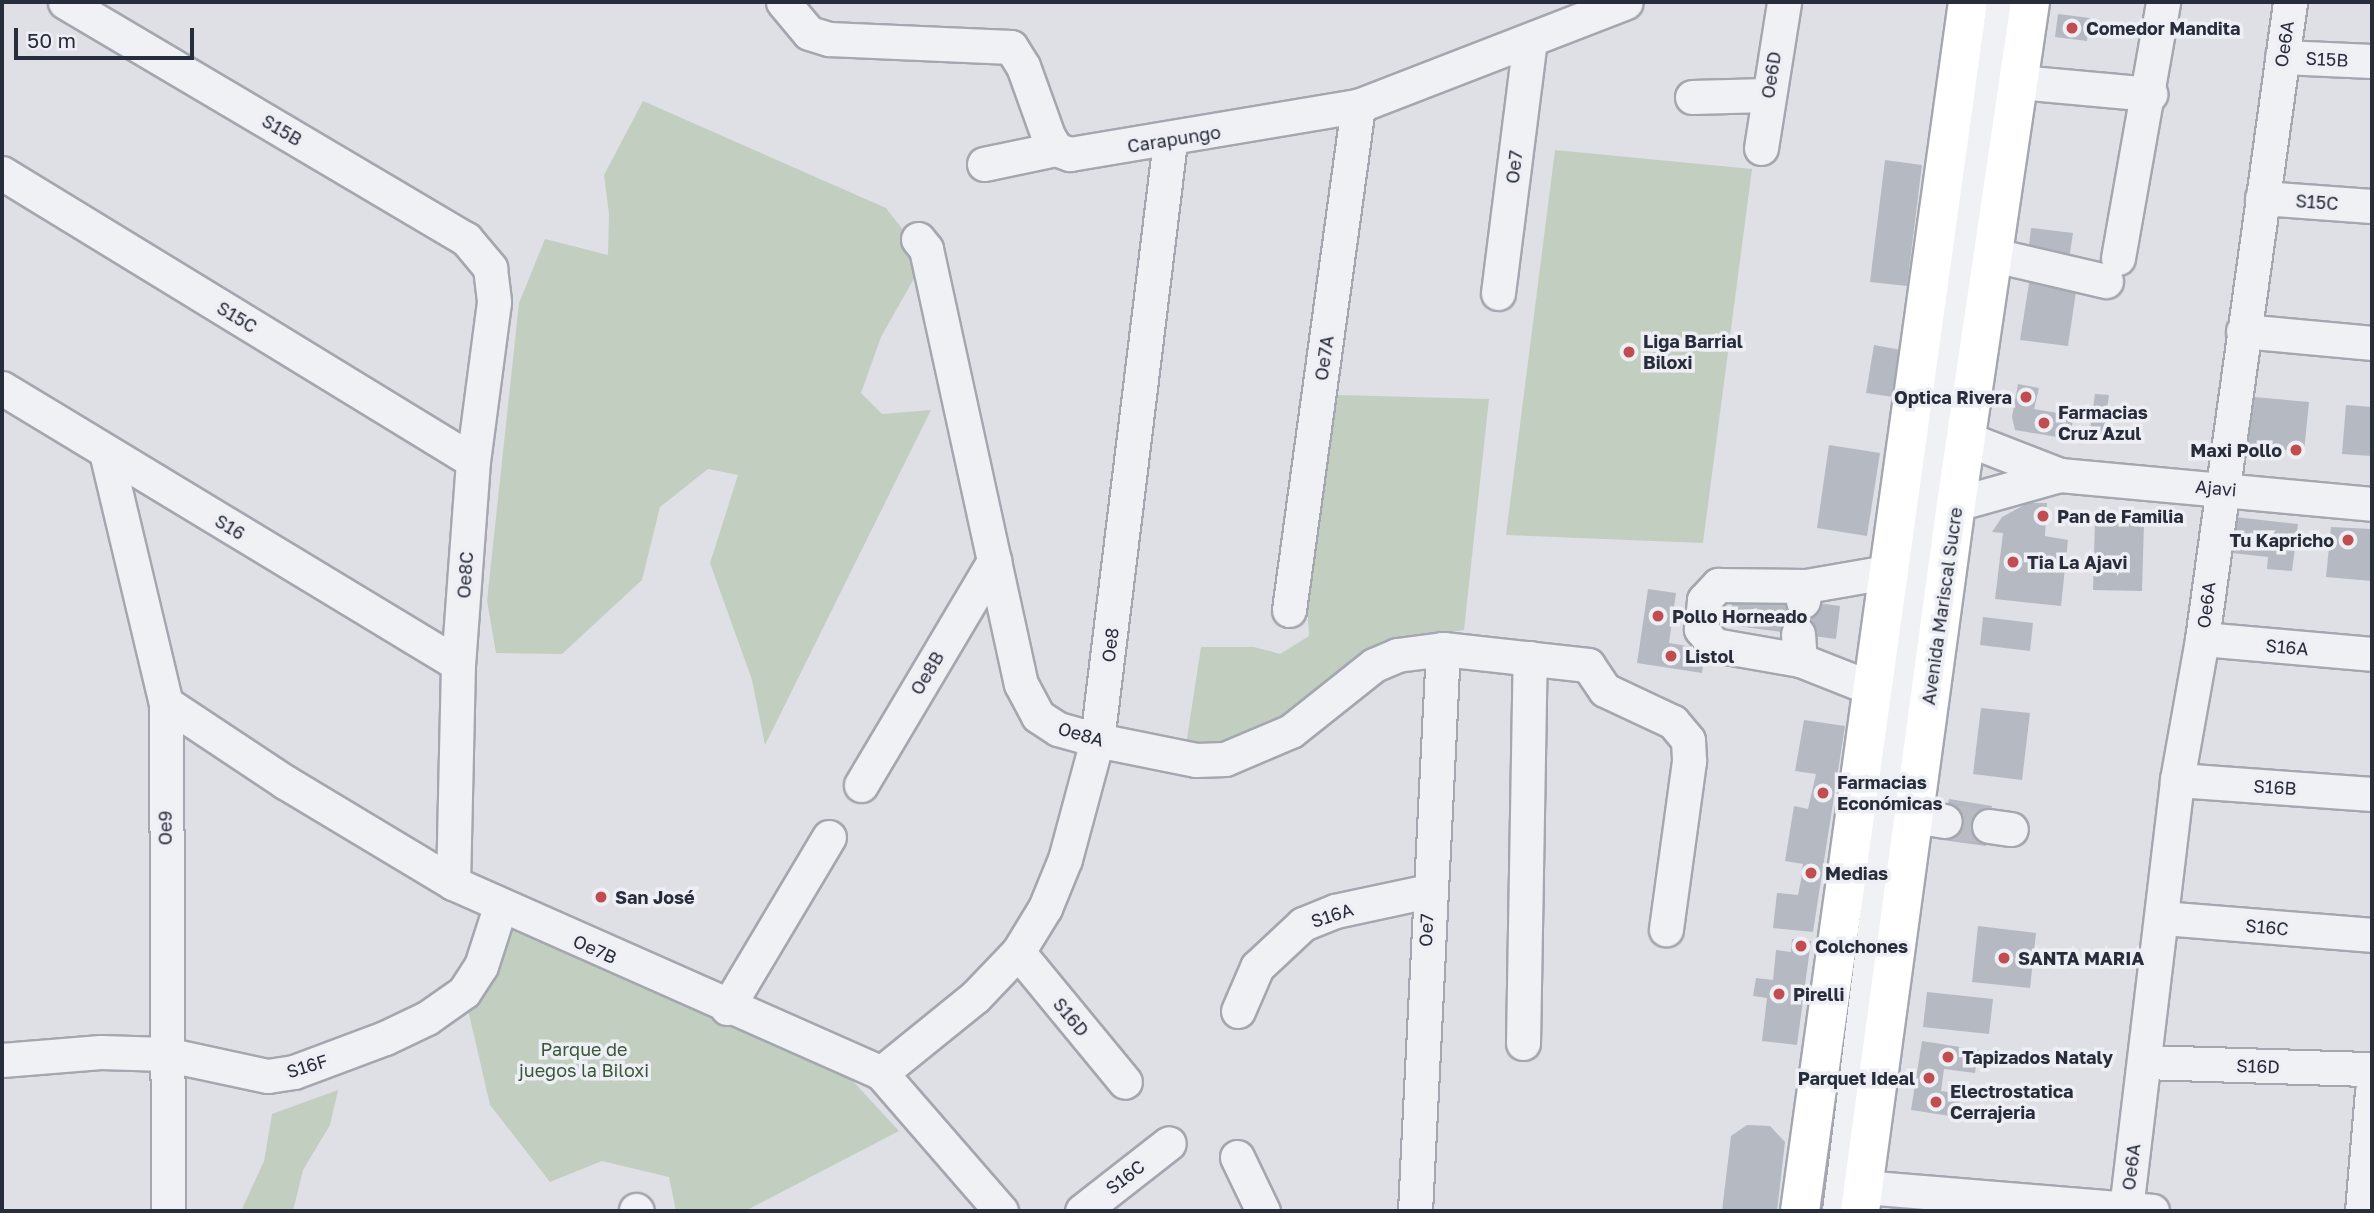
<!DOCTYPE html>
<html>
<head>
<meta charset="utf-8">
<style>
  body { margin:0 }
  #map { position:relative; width:2374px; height:1213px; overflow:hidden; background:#dee0e6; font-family:"Golos Text",sans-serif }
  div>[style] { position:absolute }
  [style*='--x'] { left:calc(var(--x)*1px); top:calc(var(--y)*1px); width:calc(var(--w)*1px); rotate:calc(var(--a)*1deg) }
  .green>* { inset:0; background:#c2cfc0 }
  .building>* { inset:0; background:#b5b9c2 }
  .minor-tunnel>* { height:33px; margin-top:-16.5px; transform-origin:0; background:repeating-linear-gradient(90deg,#babcc4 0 33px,transparent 0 50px) }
  .roads { filter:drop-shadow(2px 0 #a4a7af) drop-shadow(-2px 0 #a4a7af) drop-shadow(0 2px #a4a7af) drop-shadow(0 -2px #a4a7af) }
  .minor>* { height:33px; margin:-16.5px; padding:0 16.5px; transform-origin:16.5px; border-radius:16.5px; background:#f0f1f5 }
  .major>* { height:38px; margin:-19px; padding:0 19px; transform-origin:19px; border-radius:19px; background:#fff }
  .dots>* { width:19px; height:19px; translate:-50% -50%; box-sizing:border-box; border:4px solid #edeff4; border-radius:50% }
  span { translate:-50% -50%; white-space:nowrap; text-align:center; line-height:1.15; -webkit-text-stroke:7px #edeff4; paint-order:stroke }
  .poi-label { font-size:18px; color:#282d3b; font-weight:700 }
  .left { translate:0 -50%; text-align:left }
  .right { translate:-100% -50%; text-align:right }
  .street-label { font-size:18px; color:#282d3b }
  .park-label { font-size:18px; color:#395637 }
  .frame { position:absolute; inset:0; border:4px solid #282d3b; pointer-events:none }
  .scale { position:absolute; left:14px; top:28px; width:180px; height:32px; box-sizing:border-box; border:4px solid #282d3b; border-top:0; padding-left:9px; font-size:21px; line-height:24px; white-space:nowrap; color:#282d3b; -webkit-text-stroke:5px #edeff4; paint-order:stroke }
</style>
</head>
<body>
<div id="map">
  <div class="green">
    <i style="clip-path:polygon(643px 101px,886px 208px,907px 235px,916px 275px,881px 337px,861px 393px,882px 414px,931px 410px,765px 745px,752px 680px,710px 563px,738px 475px,708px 469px,660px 507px,642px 580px,562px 654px,496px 653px,487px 601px,519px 303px,545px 239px,608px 255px,609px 214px,604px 175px)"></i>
    <i style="clip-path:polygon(1555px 150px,1752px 169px,1703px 543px,1506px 535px)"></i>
    <i style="clip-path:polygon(1338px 395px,1489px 399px,1464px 630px,1404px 640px,1306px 708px,1231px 746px,1186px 745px,1201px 647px,1254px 647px,1280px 654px,1309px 636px,1306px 582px)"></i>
    <i style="clip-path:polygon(500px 907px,851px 1079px,899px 1131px,745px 1211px,676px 1211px,669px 1177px,602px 1161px,550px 1182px,490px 1105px,464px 992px)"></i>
    <i style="clip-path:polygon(338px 1090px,330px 1125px,303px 1170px,293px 1211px,241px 1211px,264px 1161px,272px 1114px)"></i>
  </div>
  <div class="building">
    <i style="clip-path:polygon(2058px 14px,2090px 18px,2087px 41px,2055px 37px)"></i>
    <i style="clip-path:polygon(1885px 160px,1922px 165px,1907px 286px,1870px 282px)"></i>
    <i style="clip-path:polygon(2031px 228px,2073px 233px,2069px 259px,2028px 254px)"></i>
    <i style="clip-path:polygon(2031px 271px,2078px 278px,2068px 346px,2020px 340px)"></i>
    <i style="clip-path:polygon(1874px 345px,1901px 350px,1893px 397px,1866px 393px)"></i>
    <i style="clip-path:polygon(2018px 384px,2039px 388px,2034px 409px,2074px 416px,2069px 439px,2015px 430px,2012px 417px)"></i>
    <i style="clip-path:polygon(2095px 394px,2109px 395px,2103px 439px,2089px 437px)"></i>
    <i style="clip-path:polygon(2254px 397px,2309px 402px,2304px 452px,2248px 447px)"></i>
    <i style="clip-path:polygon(2346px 405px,2372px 407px,2372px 456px,2342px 454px)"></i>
    <i style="clip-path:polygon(1829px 445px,1880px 453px,1867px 536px,1817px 528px)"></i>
    <i style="clip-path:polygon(2028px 503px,2047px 503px,2045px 536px,2068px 540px,2061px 606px,1995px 599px,2003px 533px,1992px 532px,2002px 517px)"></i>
    <i style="clip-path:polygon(2235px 517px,2298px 524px,2292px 571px,2267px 569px,2268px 557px,2231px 553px)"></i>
    <i style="clip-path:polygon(2095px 522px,2144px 523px,2142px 591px,2093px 590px)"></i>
    <i style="clip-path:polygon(2331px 527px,2372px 529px,2372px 581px,2326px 577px)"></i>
    <i style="clip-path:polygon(1648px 589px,1676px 593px,1669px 643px,1705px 649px,1702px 673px,1637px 663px)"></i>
    <i style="clip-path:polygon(1734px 592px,1840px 606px,1836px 639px,1729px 625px)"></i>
    <i style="clip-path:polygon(1983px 617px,2033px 623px,2030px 651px,1980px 645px)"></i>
    <i style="clip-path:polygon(1981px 708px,2030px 713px,2022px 780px,1973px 774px)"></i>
    <i style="clip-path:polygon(1804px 720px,1845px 726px,1813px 932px,1773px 928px,1777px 893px,1798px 895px,1801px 880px,1803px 864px,1785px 861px,1794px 806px,1808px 809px,1816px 774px,1795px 771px)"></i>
    <i style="clip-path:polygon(1949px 799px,1992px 806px,1986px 846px,1942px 840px)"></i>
    <i style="clip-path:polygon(1978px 926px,2036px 933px,2030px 988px,1972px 982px)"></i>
    <i style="clip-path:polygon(1792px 939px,1811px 941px,1797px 1045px,1762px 1041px,1767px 998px,1753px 996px,1756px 978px,1773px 980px,1776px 950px,1791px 952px)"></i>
    <i style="clip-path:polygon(1927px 992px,1993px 999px,1989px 1034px,1923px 1027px)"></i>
    <i style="clip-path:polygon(1922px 1041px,1979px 1050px,1975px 1073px,1944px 1069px,1941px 1091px,1961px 1094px,1957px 1117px,1911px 1110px)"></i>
    <i style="clip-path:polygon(1747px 1125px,1770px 1126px,1785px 1142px,1777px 1211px,1722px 1211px,1731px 1136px)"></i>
  </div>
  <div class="minor-tunnel">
    <i style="--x:1945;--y:821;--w:44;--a:6.5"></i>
  </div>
  <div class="roads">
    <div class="minor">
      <i style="--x:65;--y:2;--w:466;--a:30.6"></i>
      <i style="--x:466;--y:239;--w:38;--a:50"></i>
      <i style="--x:490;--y:268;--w:34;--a:83"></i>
      <i style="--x:494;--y:302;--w:160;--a:97.5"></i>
      <i style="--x:473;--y:461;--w:204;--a:94.2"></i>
      <i style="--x:458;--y:664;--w:219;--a:91.3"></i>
      <i style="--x:783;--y:2;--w:40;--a:50"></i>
      <i style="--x:809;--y:33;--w:21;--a:17"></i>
      <i style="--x:829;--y:39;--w:182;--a:2.5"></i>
      <i style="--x:1011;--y:47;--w:22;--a:58"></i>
      <i style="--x:1023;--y:66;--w:74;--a:70.3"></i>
      <i style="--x:1048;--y:136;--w:15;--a:58"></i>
      <i style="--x:1056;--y:149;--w:15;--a:20"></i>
      <i style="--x:1070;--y:154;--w:292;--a:-9.5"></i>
      <i style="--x:1358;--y:106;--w:287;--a:-21.2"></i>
      <i style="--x:2282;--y:57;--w:90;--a:2.5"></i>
      <i style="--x:2019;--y:82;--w:132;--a:5.2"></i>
      <i style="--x:1692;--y:97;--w:75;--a:-1.5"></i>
      <i style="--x:1761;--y:148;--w:148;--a:-81"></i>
      <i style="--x:984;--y:164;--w:74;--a:-11.8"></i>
      <i style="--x:2;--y:173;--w:552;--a:31.44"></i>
      <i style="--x:2262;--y:198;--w:110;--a:4.2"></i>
      <i style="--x:918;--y:239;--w:13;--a:51"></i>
      <i style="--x:926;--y:249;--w:445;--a:77.7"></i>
      <i style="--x:1021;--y:684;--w:36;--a:62"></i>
      <i style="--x:1038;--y:716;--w:24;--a:33"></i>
      <i style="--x:1058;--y:729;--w:41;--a:15.8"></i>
      <i style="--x:1097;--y:740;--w:101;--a:11.4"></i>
      <i style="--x:1196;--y:760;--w:29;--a:-2"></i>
      <i style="--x:1225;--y:759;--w:72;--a:-23"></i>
      <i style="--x:1291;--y:731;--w:106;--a:-38.5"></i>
      <i style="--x:1374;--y:665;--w:25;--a:-23"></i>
      <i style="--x:1397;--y:655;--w:46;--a:-7.4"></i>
      <i style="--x:1443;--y:649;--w:146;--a:6.3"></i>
      <i style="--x:1588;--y:665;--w:30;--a:56"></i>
      <i style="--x:1605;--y:690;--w:75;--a:25.2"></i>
      <i style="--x:1673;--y:722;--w:23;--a:50"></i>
      <i style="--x:1688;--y:740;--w:21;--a:87"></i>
      <i style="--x:1689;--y:761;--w:170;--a:97.8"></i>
      <i style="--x:1994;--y:255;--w:115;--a:13.1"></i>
      <i style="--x:2118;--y:258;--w:260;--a:-80"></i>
      <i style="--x:1498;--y:293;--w:255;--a:-82.8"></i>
      <i style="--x:2243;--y:331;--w:130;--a:5.3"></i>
      <i style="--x:2;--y:388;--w:533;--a:31.18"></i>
      <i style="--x:1942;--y:435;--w:25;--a:9"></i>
      <i style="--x:1967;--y:439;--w:100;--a:21.2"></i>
      <i style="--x:2060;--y:475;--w:313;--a:5.3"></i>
      <i style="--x:106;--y:452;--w:258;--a:76.6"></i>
      <i style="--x:166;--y:703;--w:508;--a:89.77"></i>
      <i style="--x:1933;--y:501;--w:23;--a:7"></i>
      <i style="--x:1956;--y:504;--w:108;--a:-15.6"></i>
      <i style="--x:1803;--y:601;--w:15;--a:-79"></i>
      <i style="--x:1806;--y:586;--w:82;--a:-9.8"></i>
      <i style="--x:1289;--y:610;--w:509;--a:-82.2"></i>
      <i style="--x:1798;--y:634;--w:26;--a:86"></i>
      <i style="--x:1800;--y:660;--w:76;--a:21.5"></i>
      <i style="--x:2202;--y:639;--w:171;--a:5"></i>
      <i style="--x:1800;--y:660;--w:87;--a:-170.1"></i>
      <i style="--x:1714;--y:645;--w:21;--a:-129"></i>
      <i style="--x:1701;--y:629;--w:29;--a:-84"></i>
      <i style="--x:1704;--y:600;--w:21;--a:-47"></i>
      <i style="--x:1718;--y:585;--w:88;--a:0.7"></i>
      <i style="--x:166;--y:703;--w:143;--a:33.6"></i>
      <i style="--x:285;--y:782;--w:196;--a:31"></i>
      <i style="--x:453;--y:883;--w:468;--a:23.9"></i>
      <i style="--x:881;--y:1073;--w:183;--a:49"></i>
      <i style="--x:2177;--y:780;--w:196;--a:4.1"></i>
      <i style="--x:861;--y:785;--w:261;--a:-59.3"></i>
      <i style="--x:1913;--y:816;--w:32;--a:9"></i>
      <i style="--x:1989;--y:826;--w:22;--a:8"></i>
      <i style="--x:2162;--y:918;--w:211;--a:4.6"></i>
      <i style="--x:1018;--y:952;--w:168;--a:50.5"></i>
      <i style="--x:727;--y:1008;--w:199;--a:-59.2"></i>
      <i style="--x:1238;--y:1011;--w:48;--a:-66.6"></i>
      <i style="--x:1257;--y:967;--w:63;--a:-43.1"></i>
      <i style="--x:1303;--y:924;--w:35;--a:-22"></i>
      <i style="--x:1335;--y:911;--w:95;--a:-12.1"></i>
      <i style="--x:1523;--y:1043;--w:385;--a:-89"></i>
      <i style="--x:2;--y:1060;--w:99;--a:-4.6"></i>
      <i style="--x:101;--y:1052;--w:64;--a:1.8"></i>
      <i style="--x:165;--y:1054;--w:105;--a:12.1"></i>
      <i style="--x:268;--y:1076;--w:26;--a:-9"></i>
      <i style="--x:294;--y:1072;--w:97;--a:-20.5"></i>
      <i style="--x:385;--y:1038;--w:47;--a:-25.5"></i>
      <i style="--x:427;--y:1018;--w:45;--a:-35.1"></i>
      <i style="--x:464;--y:992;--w:31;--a:-57"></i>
      <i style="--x:481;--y:966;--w:62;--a:-72.1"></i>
      <i style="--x:2144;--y:1062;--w:228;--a:1.8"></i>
      <i style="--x:881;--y:1073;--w:121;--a:-39"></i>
      <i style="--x:975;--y:997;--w:62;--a:-46.3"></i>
      <i style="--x:1018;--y:952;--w:52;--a:-58.5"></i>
      <i style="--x:1045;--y:908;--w:53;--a:-67.8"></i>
      <i style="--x:1065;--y:859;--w:123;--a:-74.9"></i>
      <i style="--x:1097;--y:740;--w:603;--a:-83.05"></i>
      <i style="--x:1237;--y:1157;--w:60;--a:64.3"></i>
      <i style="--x:1863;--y:1187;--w:290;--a:4.7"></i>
      <i style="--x:2126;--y:1209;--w:432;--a:-83.2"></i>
      <i style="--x:2177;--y:780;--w:143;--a:-79.9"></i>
      <i style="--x:2202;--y:639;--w:643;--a:-82.13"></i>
      <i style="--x:636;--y:1210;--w:1;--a:45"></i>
      <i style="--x:1082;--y:1211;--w:110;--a:-38"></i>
      <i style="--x:1415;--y:1211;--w:563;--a:-87.15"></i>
      <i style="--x:1839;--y:1211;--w:561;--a:-82.84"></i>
      <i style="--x:1909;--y:654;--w:659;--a:-81.8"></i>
      <i style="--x:2362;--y:1211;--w:119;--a:-85.2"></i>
    </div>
    <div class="major">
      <i style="--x:1800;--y:1211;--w:1221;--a:-82.09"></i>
      <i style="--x:1860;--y:1211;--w:713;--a:-82.27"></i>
      <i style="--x:1956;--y:504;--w:507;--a:-81.61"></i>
    </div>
  </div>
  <div class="dots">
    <i style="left:2072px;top:28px;background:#c14d50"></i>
    <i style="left:1629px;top:352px;background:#c14d50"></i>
    <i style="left:2026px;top:397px;background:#c14d50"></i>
    <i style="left:2044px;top:423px;background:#c14d50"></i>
    <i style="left:2296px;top:450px;background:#c14d50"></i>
    <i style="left:2043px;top:516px;background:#c14d50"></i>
    <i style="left:2348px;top:540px;background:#c14d50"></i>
    <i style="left:2013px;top:562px;background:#c14d50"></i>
    <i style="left:1658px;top:616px;background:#c14d50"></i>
    <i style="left:1671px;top:656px;background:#c14d50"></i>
    <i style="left:1823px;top:793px;background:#c14d50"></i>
    <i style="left:1811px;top:873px;background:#c14d50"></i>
    <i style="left:601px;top:897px;background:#c14d50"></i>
    <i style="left:1801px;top:946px;background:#c14d50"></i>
    <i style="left:2004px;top:958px;background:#c14d50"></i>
    <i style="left:1779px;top:994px;background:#c14d50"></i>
    <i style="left:1948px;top:1057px;background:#c14d50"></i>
    <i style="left:1929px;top:1078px;background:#c14d50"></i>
    <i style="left:1936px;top:1102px;background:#c14d50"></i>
  </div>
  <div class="poi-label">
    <span class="left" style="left:2086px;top:28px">Comedor Mandita</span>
    <span class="left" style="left:1643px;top:352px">Liga Barrial<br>Biloxi</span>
    <span class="right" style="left:2012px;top:397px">Optica Rivera</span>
    <span class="left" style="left:2058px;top:423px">Farmacias<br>Cruz Azul</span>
    <span class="right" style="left:2282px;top:450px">Maxi Pollo</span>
    <span class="left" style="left:2057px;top:516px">Pan de Familia</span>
    <span class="right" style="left:2334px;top:540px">Tu Kapricho</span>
    <span class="left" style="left:2027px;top:562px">Tia La Ajavi</span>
    <span class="left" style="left:1672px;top:616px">Pollo Horneado</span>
    <span class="left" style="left:1685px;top:656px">Listol</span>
    <span class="left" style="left:1837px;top:793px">Farmacias<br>Económicas</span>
    <span class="left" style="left:1825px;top:873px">Medias</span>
    <span class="left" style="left:615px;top:897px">San José</span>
    <span class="left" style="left:1815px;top:946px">Colchones</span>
    <span class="left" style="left:2018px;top:958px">SANTA MARIA</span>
    <span class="left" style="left:1793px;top:994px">Pirelli</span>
    <span class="left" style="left:1962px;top:1057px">Tapizados Nataly</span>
    <span class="right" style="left:1915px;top:1078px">Parquet Ideal</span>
    <span class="left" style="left:1950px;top:1102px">Electrostatica<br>Cerrajeria</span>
  </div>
  <div class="street-label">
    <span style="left:2284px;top:44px;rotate:-82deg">Oe6A</span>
    <span style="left:2327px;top:59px;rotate:3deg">S15B</span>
    <span style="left:1771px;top:75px;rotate:-81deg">Oe6D</span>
    <span style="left:282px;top:130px;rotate:31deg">S15B</span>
    <span style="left:1174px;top:139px;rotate:-9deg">Carapungo</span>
    <span style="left:1514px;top:167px;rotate:-83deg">Oe7</span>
    <span style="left:2317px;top:202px;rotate:4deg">S15C</span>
    <span style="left:237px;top:317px;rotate:31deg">S15C</span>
    <span style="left:1324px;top:358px;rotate:-82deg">Oe7A</span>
    <span style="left:2216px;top:488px;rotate:5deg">Ajavi</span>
    <span style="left:230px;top:527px;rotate:31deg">S16</span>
    <span style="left:465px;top:575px;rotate:-86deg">Oe8C</span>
    <span style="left:2206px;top:605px;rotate:-83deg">Oe6A</span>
    <span style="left:1942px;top:606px;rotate:-82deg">Avenida Mariscal Sucre</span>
    <span style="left:1110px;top:645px;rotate:-83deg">Oe8</span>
    <span style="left:2287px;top:647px;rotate:5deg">S16A</span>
    <span style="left:927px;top:673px;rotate:-59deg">Oe8B</span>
    <span style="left:1081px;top:734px;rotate:16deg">Oe8A</span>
    <span style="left:2275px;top:787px;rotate:4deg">S16B</span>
    <span style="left:165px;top:828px;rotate:-90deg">Oe9</span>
    <span style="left:1332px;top:915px;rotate:-18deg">S16A</span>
    <span style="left:2267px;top:927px;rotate:5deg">S16C</span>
    <span style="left:1426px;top:930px;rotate:-88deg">Oe7</span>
    <span style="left:595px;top:949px;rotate:24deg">Oe7B</span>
    <span style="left:1071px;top:1017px;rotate:50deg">S16D</span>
    <span style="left:307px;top:1066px;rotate:-17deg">S16F</span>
    <span style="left:2258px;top:1066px;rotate:2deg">S16D</span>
    <span style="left:2131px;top:1167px;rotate:-83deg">Oe6A</span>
    <span style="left:1125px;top:1177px;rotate:-38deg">S16C</span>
  </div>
  <div class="park-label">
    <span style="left:584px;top:1060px">Parque de<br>juegos la Biloxi</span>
  </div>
  <div class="frame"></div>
  <div class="scale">50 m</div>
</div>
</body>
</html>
